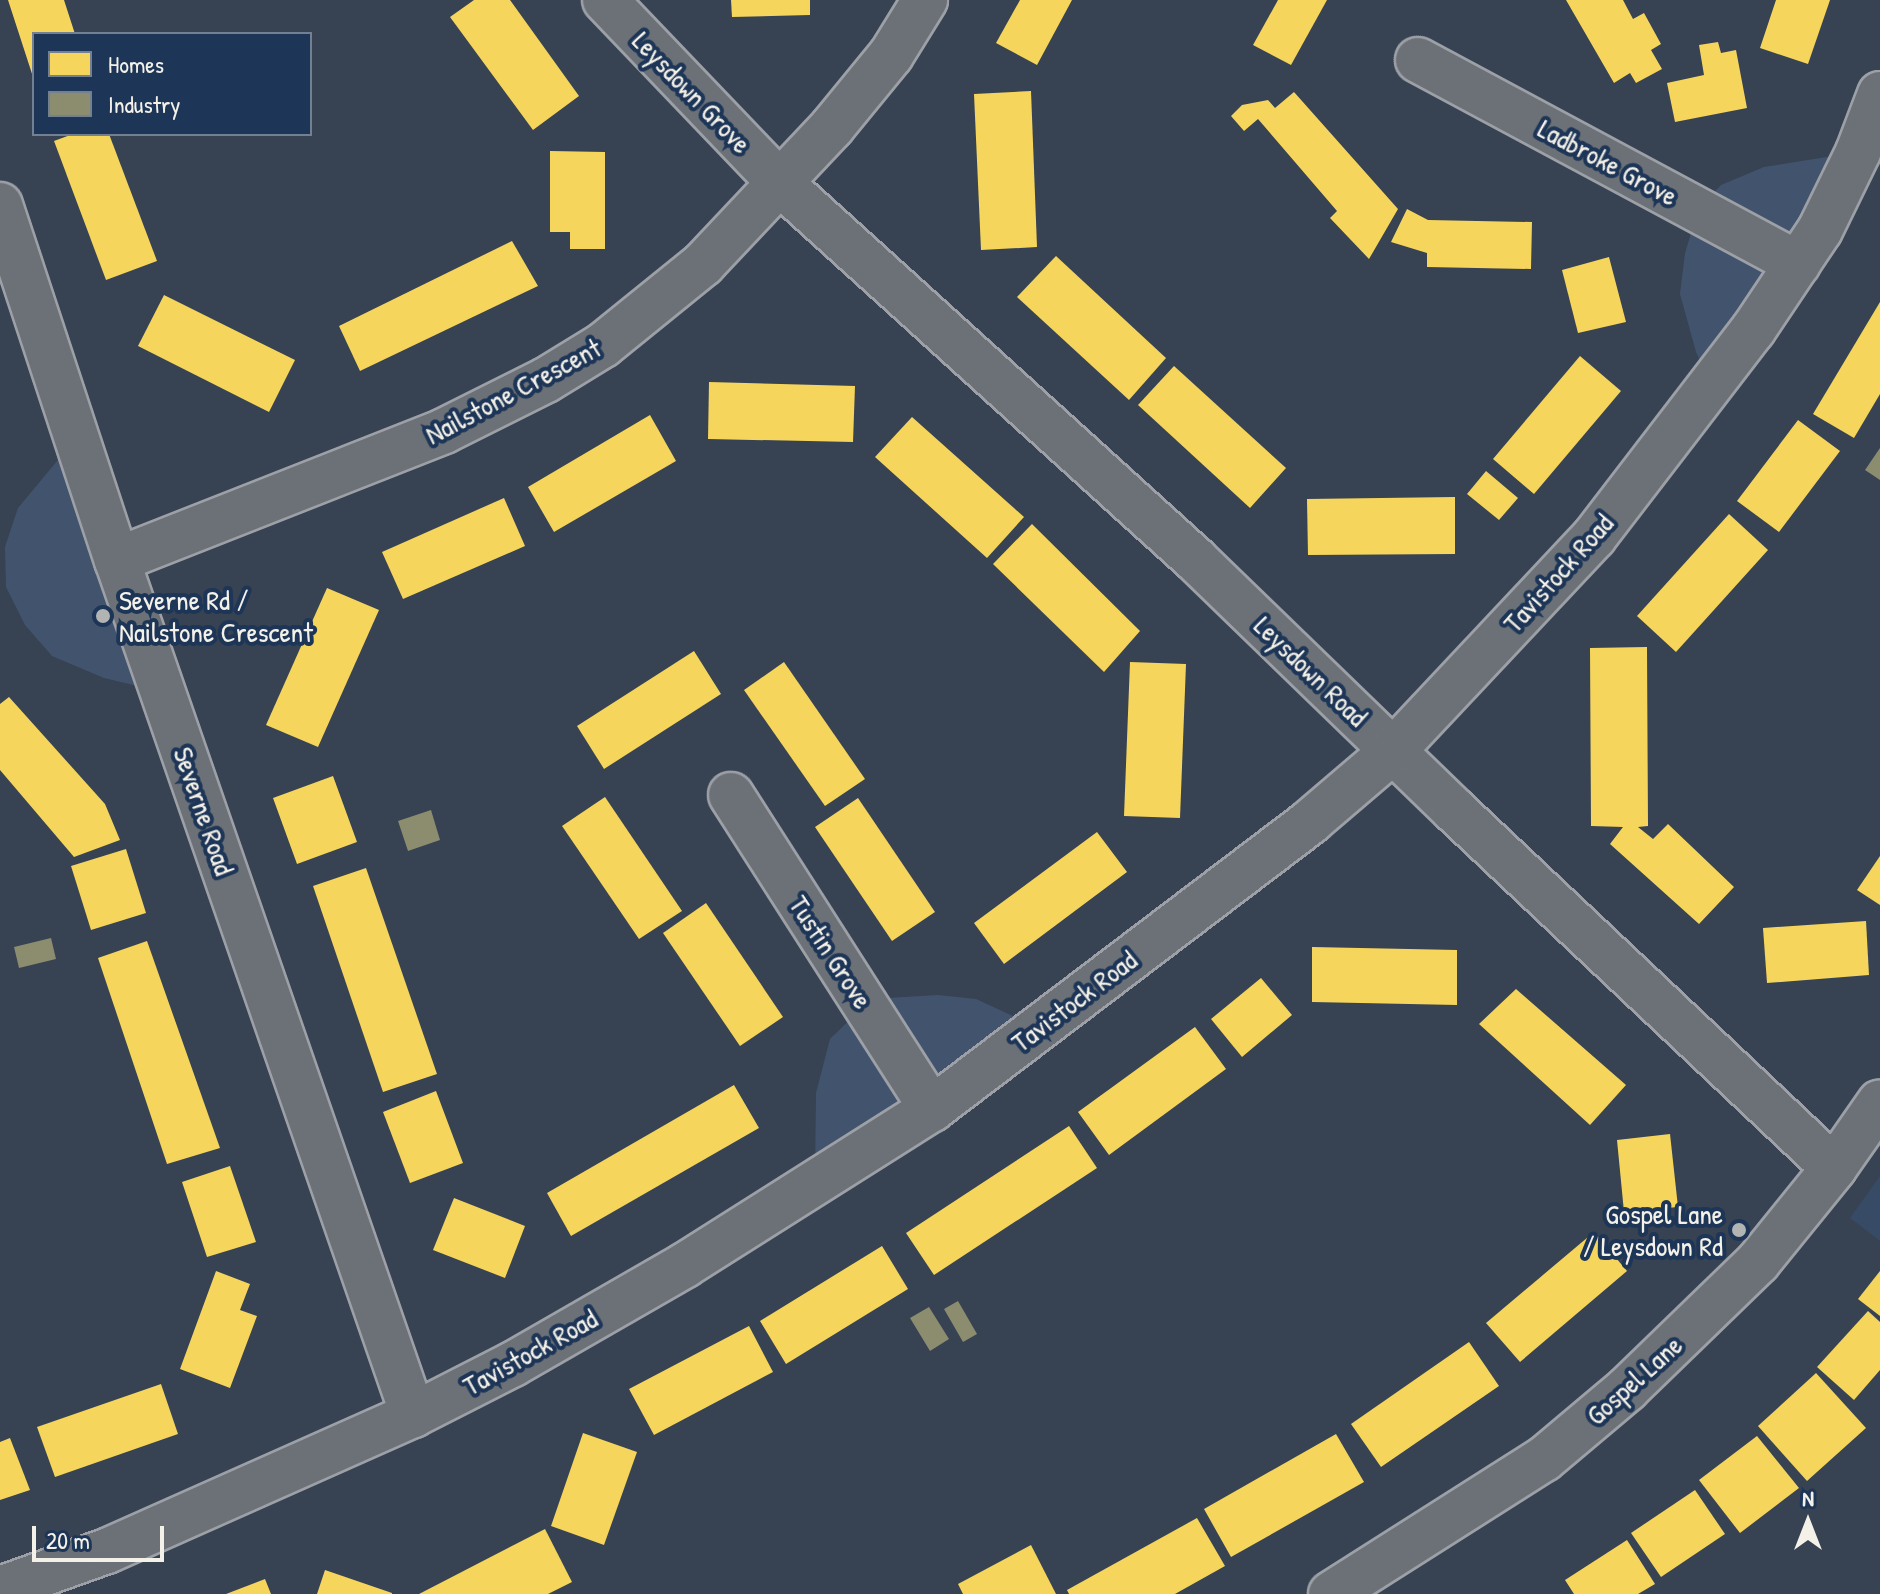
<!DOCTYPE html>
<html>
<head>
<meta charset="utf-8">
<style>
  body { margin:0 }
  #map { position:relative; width:1880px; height:1594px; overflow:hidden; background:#374253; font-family:"Patrick Hand",sans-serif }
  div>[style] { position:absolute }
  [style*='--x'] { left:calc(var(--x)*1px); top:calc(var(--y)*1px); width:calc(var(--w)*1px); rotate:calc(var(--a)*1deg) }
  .built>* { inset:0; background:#374b66 }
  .green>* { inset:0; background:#42546d }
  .homes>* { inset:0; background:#f6d55c }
  .industry>* { inset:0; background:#8c8c6e }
  .roads { filter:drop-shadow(2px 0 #9da1a7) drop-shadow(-2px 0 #9da1a7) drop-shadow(0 2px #9da1a7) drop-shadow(0 -2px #9da1a7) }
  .street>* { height:44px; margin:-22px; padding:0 22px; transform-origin:22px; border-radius:22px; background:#6c7177 }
  .secondary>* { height:44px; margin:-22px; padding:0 22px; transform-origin:22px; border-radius:22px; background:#6c7177 }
  .dots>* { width:22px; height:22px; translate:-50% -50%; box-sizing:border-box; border:4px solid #1d3557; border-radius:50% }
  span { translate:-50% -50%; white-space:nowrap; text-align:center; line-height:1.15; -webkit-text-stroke:8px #1d3557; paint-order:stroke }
  .street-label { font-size:28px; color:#f4f1e8 }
  .poi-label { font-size:28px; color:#f4f1e8 }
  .left { translate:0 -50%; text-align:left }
  .right { translate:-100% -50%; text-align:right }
  .legend { position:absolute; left:32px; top:32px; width:280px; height:104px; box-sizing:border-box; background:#1d3557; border:2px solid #738091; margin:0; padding:10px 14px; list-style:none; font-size:24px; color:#f4f1e8 }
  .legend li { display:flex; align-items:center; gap:16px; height:40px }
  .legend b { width:40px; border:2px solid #738091 }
  .north { position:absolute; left:1768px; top:1482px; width:80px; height:80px; -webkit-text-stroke:6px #1d3557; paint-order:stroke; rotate:0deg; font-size:22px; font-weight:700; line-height:32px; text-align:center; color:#f4f1e8 }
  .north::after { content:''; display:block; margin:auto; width:28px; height:36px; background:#f4f1e8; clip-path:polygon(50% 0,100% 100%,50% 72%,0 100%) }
  .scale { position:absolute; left:32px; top:1526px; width:132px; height:36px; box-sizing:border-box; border:4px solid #f4f1e8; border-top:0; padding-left:10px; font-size:24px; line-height:28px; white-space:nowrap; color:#f4f1e8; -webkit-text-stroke:6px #1d3557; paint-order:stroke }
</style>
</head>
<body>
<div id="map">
  <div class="built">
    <i style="clip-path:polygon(1880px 1176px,1880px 1241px,1850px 1218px)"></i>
  </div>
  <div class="green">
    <i style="clip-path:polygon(1858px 152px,1711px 385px,1696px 352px,1680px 294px,1685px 253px,1698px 210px,1721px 185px,1764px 167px)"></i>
    <i style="clip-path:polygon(77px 437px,163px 692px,104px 678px,52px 656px,25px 625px,6px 587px,5px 547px,18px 508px)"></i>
    <i style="clip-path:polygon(938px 995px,976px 999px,1039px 1028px,815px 1182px,816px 1093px,830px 1039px,865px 1005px,887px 998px)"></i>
  </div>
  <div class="homes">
    <i style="clip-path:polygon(8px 0,64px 0,75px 34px,34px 34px,34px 80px)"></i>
    <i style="clip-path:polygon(474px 0,510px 0,579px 96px,533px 130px,450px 17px)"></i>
    <i style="clip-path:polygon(731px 0,810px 0,810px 15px,732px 17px)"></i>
    <i style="clip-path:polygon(1020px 0,1072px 0,1037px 65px,996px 43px)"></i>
    <i style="clip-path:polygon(1278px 0,1327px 0,1291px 65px,1253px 45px)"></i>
    <i style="clip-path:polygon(1566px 0,1623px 0,1633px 19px,1644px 13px,1661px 44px,1651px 50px,1662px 69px,1636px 83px,1630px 73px,1614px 83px)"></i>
    <i style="clip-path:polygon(1776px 0,1830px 0,1808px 64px,1760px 48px)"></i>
    <i style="clip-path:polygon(1718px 42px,1721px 53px,1736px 50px,1747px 108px,1675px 122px,1667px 83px,1704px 75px,1699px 45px)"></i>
    <i style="clip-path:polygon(1031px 91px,1037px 247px,981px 250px,974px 94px)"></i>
    <i style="clip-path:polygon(1294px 92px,1398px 209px,1369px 259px,1330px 218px,1337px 211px,1258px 119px,1244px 131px,1231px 116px,1242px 105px,1268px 100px,1275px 108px)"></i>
    <i style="clip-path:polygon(73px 134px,109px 134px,157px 261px,106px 280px,54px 141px)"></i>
    <i style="clip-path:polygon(550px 151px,605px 152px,605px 249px,570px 249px,570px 232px,550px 232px)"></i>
    <i style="clip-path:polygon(1407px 209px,1428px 220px,1532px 222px,1531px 269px,1427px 267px,1427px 253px,1391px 242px)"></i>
    <i style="clip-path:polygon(512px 241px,538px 286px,360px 371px,339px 326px)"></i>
    <i style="clip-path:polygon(1056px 256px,1166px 358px,1129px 400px,1017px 297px)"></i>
    <i style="clip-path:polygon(1609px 257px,1626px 322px,1578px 333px,1562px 270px)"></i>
    <i style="clip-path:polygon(164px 295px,295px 360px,269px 412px,138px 346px)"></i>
    <i style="clip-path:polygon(1880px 302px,1880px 394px,1854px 438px,1813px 414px)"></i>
    <i style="clip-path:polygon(1580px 356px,1621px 391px,1534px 494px,1493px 459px)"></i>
    <i style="clip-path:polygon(1174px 366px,1286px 468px,1250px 508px,1138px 405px)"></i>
    <i style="clip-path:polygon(709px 382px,855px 386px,853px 442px,708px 439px)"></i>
    <i style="clip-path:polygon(650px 415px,676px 461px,554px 532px,528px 487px)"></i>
    <i style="clip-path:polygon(912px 417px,1024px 517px,987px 558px,875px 457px)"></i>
    <i style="clip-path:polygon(1798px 420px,1840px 451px,1779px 532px,1737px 501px)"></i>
    <i style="clip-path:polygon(1486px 471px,1518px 498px,1499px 520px,1467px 494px)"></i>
    <i style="clip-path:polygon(1455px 497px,1455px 554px,1308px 555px,1307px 499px)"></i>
    <i style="clip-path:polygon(504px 498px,525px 546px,403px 599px,382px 552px)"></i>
    <i style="clip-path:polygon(1729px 514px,1768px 550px,1676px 652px,1637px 616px)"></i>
    <i style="clip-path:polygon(1032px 524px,1140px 631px,1104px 672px,993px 564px)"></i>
    <i style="clip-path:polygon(327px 588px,379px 610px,318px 747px,266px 725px)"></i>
    <i style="clip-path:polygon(1647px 647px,1648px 826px,1638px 827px,1653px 839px,1668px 824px,1734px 887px,1699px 924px,1610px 844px,1623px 827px,1591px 826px,1590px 648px)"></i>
    <i style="clip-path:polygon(694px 651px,721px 694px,604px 769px,577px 726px)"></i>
    <i style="clip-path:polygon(784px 662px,865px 779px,825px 806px,744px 690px)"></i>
    <i style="clip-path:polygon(1130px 662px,1186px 664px,1180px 818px,1124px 816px)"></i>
    <i style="clip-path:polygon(9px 697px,105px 804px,120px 840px,74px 857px,0 770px,0 704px)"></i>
    <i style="clip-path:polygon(333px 776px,357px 842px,297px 864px,273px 798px)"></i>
    <i style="clip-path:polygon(605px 797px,682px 911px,639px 939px,562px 826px)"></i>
    <i style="clip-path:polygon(858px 798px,935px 912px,892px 941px,815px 827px)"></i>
    <i style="clip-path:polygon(1097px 832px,1127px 872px,1004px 964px,974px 923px)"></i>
    <i style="clip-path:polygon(126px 849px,146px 913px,91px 930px,71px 866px)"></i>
    <i style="clip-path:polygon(1880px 856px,1880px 905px,1857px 890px)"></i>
    <i style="clip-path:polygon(366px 868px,437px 1074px,383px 1092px,313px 886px)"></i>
    <i style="clip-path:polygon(706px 903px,783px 1017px,740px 1046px,663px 933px)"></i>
    <i style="clip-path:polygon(1866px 921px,1869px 975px,1767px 983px,1763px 928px)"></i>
    <i style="clip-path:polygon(147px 941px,220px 1148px,167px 1164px,98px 958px)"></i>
    <i style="clip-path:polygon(1312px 947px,1457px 950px,1457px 1005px,1312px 1002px)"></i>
    <i style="clip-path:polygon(1261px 978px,1292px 1015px,1242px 1057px,1211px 1019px)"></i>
    <i style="clip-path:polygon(1516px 989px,1626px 1085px,1590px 1125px,1479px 1024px)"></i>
    <i style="clip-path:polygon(1195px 1027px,1226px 1069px,1109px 1155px,1078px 1112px)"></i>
    <i style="clip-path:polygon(734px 1085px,759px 1128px,571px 1236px,547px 1193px)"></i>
    <i style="clip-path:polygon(436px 1091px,463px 1163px,410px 1183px,383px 1112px)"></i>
    <i style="clip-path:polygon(1069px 1126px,1097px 1168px,934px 1275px,906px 1233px)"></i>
    <i style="clip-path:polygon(1670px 1134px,1678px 1207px,1624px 1212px,1617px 1140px)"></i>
    <i style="clip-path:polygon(230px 1166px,256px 1242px,207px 1257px,182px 1182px)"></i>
    <i style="clip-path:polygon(454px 1198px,525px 1226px,505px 1278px,433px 1250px)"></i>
    <i style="clip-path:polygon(1594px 1232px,1627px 1271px,1520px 1362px,1486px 1323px)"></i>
    <i style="clip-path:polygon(882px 1246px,908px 1289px,786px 1364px,760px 1321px)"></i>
    <i style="clip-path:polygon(216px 1271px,250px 1284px,240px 1310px,257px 1316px,230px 1388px,180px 1369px)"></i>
    <i style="clip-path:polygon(1880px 1271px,1880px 1316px,1858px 1299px)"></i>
    <i style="clip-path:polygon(1868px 1311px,1880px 1322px,1880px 1370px,1854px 1400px,1817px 1367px)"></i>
    <i style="clip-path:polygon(749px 1326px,773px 1372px,654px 1435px,629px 1389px)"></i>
    <i style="clip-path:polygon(1469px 1342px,1499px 1386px,1381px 1467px,1351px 1424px)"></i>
    <i style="clip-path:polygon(1816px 1373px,1866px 1428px,1807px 1481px,1758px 1426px)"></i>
    <i style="clip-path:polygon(161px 1384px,178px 1434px,55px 1477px,37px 1427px)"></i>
    <i style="clip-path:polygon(583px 1433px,637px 1452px,604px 1545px,551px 1526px)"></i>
    <i style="clip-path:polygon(1336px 1434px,1364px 1482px,1231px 1557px,1204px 1509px)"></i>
    <i style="clip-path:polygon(1757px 1436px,1799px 1488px,1740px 1533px,1699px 1480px)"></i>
    <i style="clip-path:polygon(10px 1438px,30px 1490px,0 1500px,0 1442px)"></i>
    <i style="clip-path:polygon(1695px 1490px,1725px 1534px,1661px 1577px,1631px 1533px)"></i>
    <i style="clip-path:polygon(1197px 1518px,1225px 1566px,1175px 1594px,1069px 1594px,1067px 1590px)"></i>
    <i style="clip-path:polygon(545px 1529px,572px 1582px,548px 1594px,419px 1594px)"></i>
    <i style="clip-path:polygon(1627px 1540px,1655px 1584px,1638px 1594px,1574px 1594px,1565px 1580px)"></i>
    <i style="clip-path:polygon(1031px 1545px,1056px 1594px,963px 1594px,958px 1584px)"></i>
    <i style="clip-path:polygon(325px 1570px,392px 1593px,392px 1594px,317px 1594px)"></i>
    <i style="clip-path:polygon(265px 1579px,271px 1594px,226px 1594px)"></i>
  </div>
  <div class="industry">
    <i style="clip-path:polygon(1880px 448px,1880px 480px,1865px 470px)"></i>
    <i style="clip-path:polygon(431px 810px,440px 840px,408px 851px,398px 821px)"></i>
    <i style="clip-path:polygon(51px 938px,56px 959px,19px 968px,14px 947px)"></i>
    <i style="clip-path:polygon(958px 1301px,977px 1334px,963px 1342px,944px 1309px)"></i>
    <i style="clip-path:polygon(929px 1307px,949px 1339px,930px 1351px,910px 1318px)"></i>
  </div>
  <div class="roads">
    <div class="street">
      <i style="--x:605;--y:0;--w:253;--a:46.3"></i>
      <i style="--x:780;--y:183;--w:561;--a:42.18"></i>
      <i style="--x:1196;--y:560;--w:359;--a:44.1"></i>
      <i style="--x:1454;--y:810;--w:522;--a:43.29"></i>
      <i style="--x:1418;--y:60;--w:431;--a:28.2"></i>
      <i style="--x:0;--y:205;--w:374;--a:71.8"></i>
      <i style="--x:117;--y:560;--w:905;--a:70.9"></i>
      <i style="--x:117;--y:560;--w:352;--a:-21.5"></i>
      <i style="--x:444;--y:431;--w:114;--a:-26.6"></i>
      <i style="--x:546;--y:380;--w:67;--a:-31.6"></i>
      <i style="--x:603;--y:345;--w:129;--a:-39"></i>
      <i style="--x:703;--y:264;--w:188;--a:-46.7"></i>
      <i style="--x:832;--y:127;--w:93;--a:-50.7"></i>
      <i style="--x:891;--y:55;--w:65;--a:-58.3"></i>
      <i style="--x:731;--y:795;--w:373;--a:57.4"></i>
      <i style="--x:0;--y:1589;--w:114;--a:-19.6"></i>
      <i style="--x:107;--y:1551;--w:335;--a:-24"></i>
      <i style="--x:413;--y:1415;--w:112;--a:-27"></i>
      <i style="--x:513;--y:1364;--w:198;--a:-29.9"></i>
      <i style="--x:685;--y:1265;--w:292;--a:-32.3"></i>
      <i style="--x:932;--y:1109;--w:476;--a:-37.2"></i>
      <i style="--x:1311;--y:821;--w:108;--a:-40.5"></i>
      <i style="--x:1393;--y:751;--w:294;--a:-46.8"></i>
      <i style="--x:1594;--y:537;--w:261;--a:-52.5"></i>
      <i style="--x:1753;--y:330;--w:120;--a:-56.2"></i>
      <i style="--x:1820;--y:230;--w:87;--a:-64"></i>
      <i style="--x:1858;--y:152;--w:62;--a:-69.2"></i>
    </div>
    <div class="secondary">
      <i style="--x:1331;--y:1594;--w:252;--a:-32.4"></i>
      <i style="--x:1544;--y:1459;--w:109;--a:-40.1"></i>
      <i style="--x:1627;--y:1389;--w:182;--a:-44.1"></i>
      <i style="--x:1758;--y:1262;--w:121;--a:-51"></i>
      <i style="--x:1834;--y:1168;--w:80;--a:-55.1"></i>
    </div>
  </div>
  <div class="dots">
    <i style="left:103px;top:616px;background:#b2b4b4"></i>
    <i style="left:1739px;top:1230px;background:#b2b4b4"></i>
  </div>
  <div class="street-label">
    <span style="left:692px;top:92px;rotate:46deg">Leysdown Grove</span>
    <span style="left:1608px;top:162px;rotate:28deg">Ladbroke Grove</span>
    <span style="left:513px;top:391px;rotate:-28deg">Nailstone Crescent</span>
    <span style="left:1558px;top:573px;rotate:-48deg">Tavistock Road</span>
    <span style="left:1311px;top:671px;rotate:44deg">Leysdown Road</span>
    <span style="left:204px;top:811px;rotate:71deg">Severne Road</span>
    <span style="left:831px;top:952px;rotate:57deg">Tustin Grove</span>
    <span style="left:1074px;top:1001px;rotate:-37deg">Tavistock Road</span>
    <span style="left:530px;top:1352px;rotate:-29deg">Tavistock Road</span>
    <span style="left:1634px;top:1380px;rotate:-42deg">Gospel Lane</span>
  </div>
  <div class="poi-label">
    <span class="left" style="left:119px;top:616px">Severne Rd /<br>Nailstone Crescent</span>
    <span class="right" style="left:1723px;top:1230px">Gospel Lane<br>/ Leysdown Rd</span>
  </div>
  <ul class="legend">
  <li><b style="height:22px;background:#f6d55c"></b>Homes</li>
  <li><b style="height:22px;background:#8c8c6e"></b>Industry</li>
  </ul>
  <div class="north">N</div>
  <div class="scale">20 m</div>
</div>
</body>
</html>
